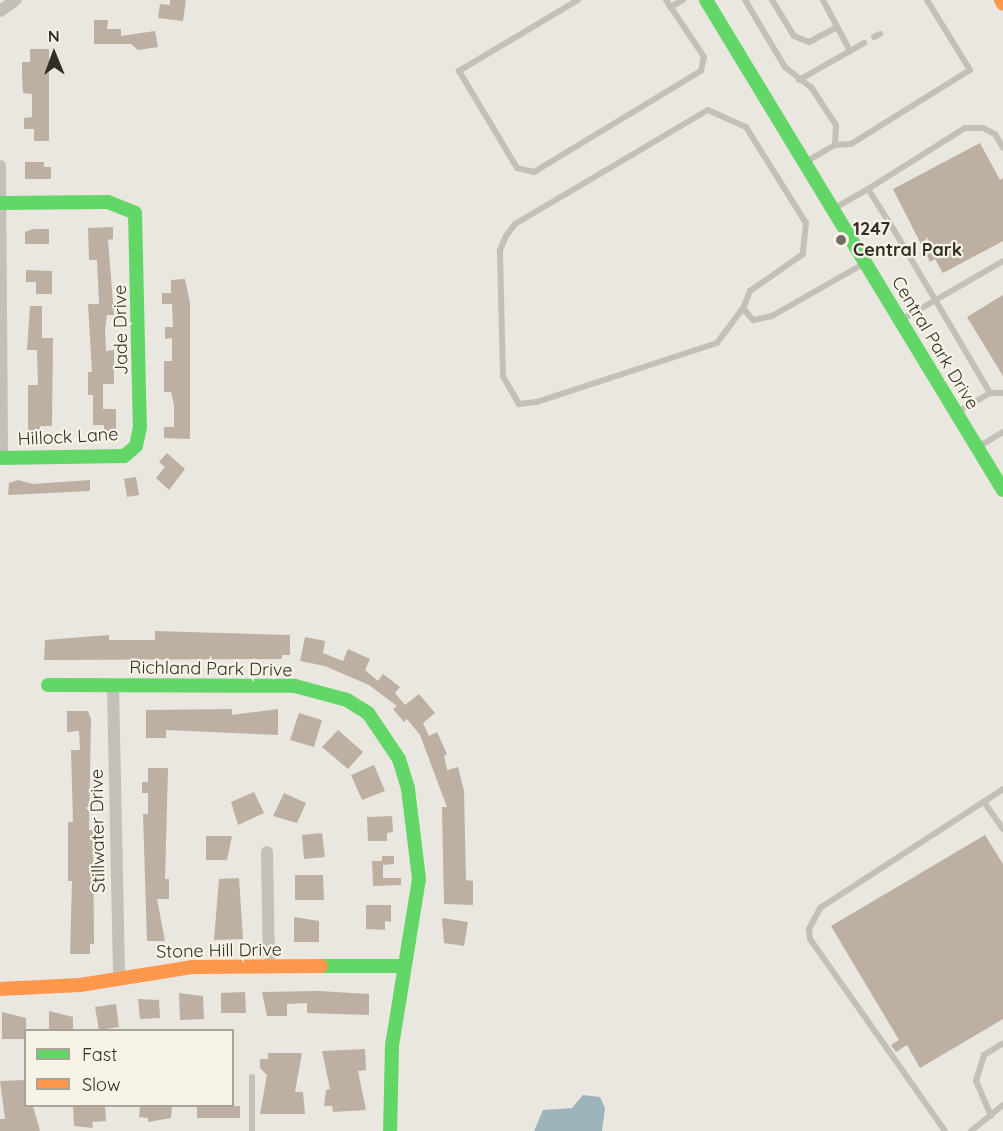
<!DOCTYPE html>
<html>
<head>
<meta charset="utf-8">
<style>
  body { margin:0 }
  #map { position:relative; width:1003px; height:1131px; overflow:hidden; background:#eae7e0; font-family:Quicksand,sans-serif }
  div>[style] { position:absolute }
  [style*='--x'] { left:calc(var(--x)*1px); top:calc(var(--y)*1px); width:calc(var(--w)*1px); rotate:calc(var(--a)*1deg) }
  .water>* { inset:0; background:#9db5ba }
  .building>* { inset:0; background:#bdafa2 }
  .lane>* { height:6px; margin:-3px; padding:0 3px; transform-origin:3px; border-radius:3px; background:#c3bfb9 }
  .street>* { height:12px; margin:-6px; padding:0 6px; transform-origin:6px; border-radius:6px; background:#c3bfb9 }
  .fast>* { height:14px; margin:-7px; padding:0 7px; transform-origin:7px; border-radius:7px; background:#63d668 }
  .slow>* { height:14px; margin:-7px; padding:0 7px; transform-origin:7px; border-radius:7px; background:#ff974d }
  .dots>* { width:16px; height:16px; translate:-50% -50%; box-sizing:border-box; border:3px solid #f7f3e6; border-radius:50% }
  span { translate:-50% -50%; white-space:nowrap; text-align:center; line-height:1.15; -webkit-text-stroke:4.5px #f7f3e6; paint-order:stroke }
  .poi-label { font-size:18px; color:#342d27; font-weight:700 }
  .left { translate:0 -50%; text-align:left }
  .street-label { font-size:18px; color:#342d27 }
  .legend { position:absolute; left:24px; top:1029px; width:210px; height:78px; box-sizing:border-box; background:#f7f3e6; border:2px solid #a9a49a; margin:0; padding:8px 10px; list-style:none; font-size:18px; color:#342d27 }
  .legend li { display:flex; align-items:center; gap:12px; height:30px }
  .legend b { width:30px; border:2px solid #a9a49a }
  .north { position:absolute; left:24px; top:24px; width:60px; height:60px; -webkit-text-stroke:4px #f7f3e6; paint-order:stroke; rotate:359deg; font-size:16px; font-weight:700; line-height:24px; text-align:center; color:#342d27 }
  .north::after { content:''; display:block; margin:auto; width:21px; height:27px; background:#342d27; clip-path:polygon(50% 0,100% 100%,50% 72%,0 100%) }
</style>
</head>
<body>
<div id="map">
  <div class="water">
    <i style="clip-path:polygon(583px 1095px,600px 1097px,605px 1108px,602px 1131px,534px 1131px,543px 1110px,572px 1108px)"></i>
  </div>
  <div class="building">
    <i style="clip-path:polygon(170px 0,186px 0,183px 21px,158px 18px,160px 4px,170px 5px)"></i>
    <i style="clip-path:polygon(94px 20px,108px 20px,107px 29px,121px 29px,121px 36px,155px 31px,158px 47px,138px 50px,131px 44px,94px 44px)"></i>
    <i style="clip-path:polygon(30px 49px,49px 49px,49px 141px,34px 141px,34px 129px,24px 129px,24px 118px,32px 117px,32px 94px,23px 93px,22px 74px,22px 62px,30px 62px)"></i>
    <i style="clip-path:polygon(980px 143px,1000px 180px,1003px 178px,1003px 241px,943px 273px,935px 259px,930px 262px,893px 189px)"></i>
    <i style="clip-path:polygon(25px 162px,44px 162px,44px 167px,51px 167px,51px 179px,25px 179px)"></i>
    <i style="clip-path:polygon(113px 227px,113px 239px,108px 240px,114px 315px,107px 315px,105px 329px,106px 351px,114px 350px,114px 384px,103px 384px,103px 409px,116px 409px,116px 434px,104px 434px,104px 425px,93px 425px,93px 395px,88px 395px,88px 372px,92px 372px,88px 304px,99px 304px,97px 260px,89px 260px,88px 228px)"></i>
    <i style="clip-path:polygon(33px 229px,49px 229px,49px 244px,25px 244px,25px 232px)"></i>
    <i style="clip-path:polygon(26px 270px,52px 271px,52px 294px,36px 294px,36px 282px,26px 282px)"></i>
    <i style="clip-path:polygon(185px 279px,190px 303px,190px 439px,164px 438px,164px 427px,174px 427px,174px 405px,171px 392px,164px 392px,164px 361px,172px 361px,172px 338px,165px 339px,165px 327px,173px 327px,172px 304px,162px 304px,162px 293px,171px 293px,171px 280px)"></i>
    <i style="clip-path:polygon(1003px 295px,1003px 376px,967px 317px)"></i>
    <i style="clip-path:polygon(30px 306px,42px 306px,42px 338px,53px 338px,52px 426px,40px 426px,40px 435px,28px 435px,28px 385px,38px 385px,37px 350px,27px 350px)"></i>
    <i style="clip-path:polygon(167px 453px,185px 469px,169px 490px,156px 478px,165px 467px,159px 462px)"></i>
    <i style="clip-path:polygon(136px 477px,139px 495px,127px 497px,124px 479px)"></i>
    <i style="clip-path:polygon(18px 480px,33px 484px,90px 480px,90px 491px,8px 495px,9px 483px)"></i>
    <i style="clip-path:polygon(155px 631px,290px 635px,290px 655px,282px 655px,282px 659px,44px 660px,45px 640px,109px 635px,109px 640px,155px 640px)"></i>
    <i style="clip-path:polygon(305px 637px,325px 641px,323px 653px,343px 661px,348px 649px,370px 659px,365px 670px,378px 681px,383px 674px,400px 687px,395px 693px,405px 705px,419px 694px,435px 713px,423px 723px,429px 736px,437px 732px,447px 754px,444px 756px,447px 770px,458px 767px,464px 791px,466px 880px,473px 881px,473px 905px,444px 904px,442px 807px,447px 807px,420px 735px,407px 719px,404px 722px,393px 709px,397px 706px,369px 685px,325px 666px,300px 661px)"></i>
    <i style="clip-path:polygon(232px 709px,232px 715px,278px 709px,278px 735px,166px 730px,166px 738px,146px 738px,146px 710px)"></i>
    <i style="clip-path:polygon(67px 711px,88px 711px,91px 719px,89px 830px,93px 830px,94px 944px,90px 944px,90px 954px,70px 954px,72px 881px,68px 881px,68px 822px,73px 822px,71px 750px,80px 750px,79px 731px,67px 732px)"></i>
    <i style="clip-path:polygon(299px 713px,322px 720px,314px 747px,290px 740px)"></i>
    <i style="clip-path:polygon(338px 730px,363px 752px,348px 769px,322px 747px)"></i>
    <i style="clip-path:polygon(374px 765px,385px 791px,362px 800px,351px 775px)"></i>
    <i style="clip-path:polygon(148px 768px,168px 768px,165px 879px,169px 879px,169px 899px,157px 899px,165px 941px,147px 941px,143px 814px,148px 814px,148px 793px,142px 793px,142px 782px,148px 782px)"></i>
    <i style="clip-path:polygon(254px 792px,264px 813px,238px 825px,231px 802px)"></i>
    <i style="clip-path:polygon(284px 793px,306px 803px,297px 823px,273px 816px)"></i>
    <i style="clip-path:polygon(392px 816px,393px 832px,387px 833px,387px 841px,368px 841px,367px 817px)"></i>
    <i style="clip-path:polygon(322px 833px,325px 857px,304px 859px,302px 835px)"></i>
    <i style="clip-path:polygon(985px 835px,1003px 864px,1003px 1019px,920px 1068px,907px 1045px,896px 1052px,891px 1045px,899px 1040px,831px 926px)"></i>
    <i style="clip-path:polygon(206px 836px,232px 836px,227px 860px,206px 860px)"></i>
    <i style="clip-path:polygon(382px 856px,394px 856px,394px 864px,383px 865px,383px 878px,401px 878px,401px 885px,373px 886px,372px 861px,382px 861px)"></i>
    <i style="clip-path:polygon(295px 875px,323px 875px,324px 900px,295px 900px)"></i>
    <i style="clip-path:polygon(239px 878px,243px 939px,214px 940px,219px 879px)"></i>
    <i style="clip-path:polygon(366px 905px,391px 905px,391px 922px,385px 921px,385px 930px,366px 929px)"></i>
    <i style="clip-path:polygon(294px 917px,319px 921px,319px 942px,294px 942px)"></i>
    <i style="clip-path:polygon(442px 918px,468px 922px,464px 946px,444px 943px)"></i>
    <i style="clip-path:polygon(318px 991px,369px 994px,369px 1015px,307px 1013px,307px 1003px,287px 1004px,287px 1016px,267px 1016px,262px 992px)"></i>
    <i style="clip-path:polygon(245px 992px,246px 1013px,221px 1013px,221px 993px)"></i>
    <i style="clip-path:polygon(179px 993px,203px 996px,204px 1019px,180px 1020px)"></i>
    <i style="clip-path:polygon(138px 999px,159px 1000px,160px 1018px,140px 1019px)"></i>
    <i style="clip-path:polygon(116px 1004px,119px 1027px,99px 1030px,95px 1007px)"></i>
    <i style="clip-path:polygon(49px 1011px,73px 1017px,73px 1030px,49px 1030px)"></i>
    <i style="clip-path:polygon(2px 1012px,26px 1018px,26px 1039px,2px 1039px)"></i>
    <i style="clip-path:polygon(365px 1049px,366px 1070px,358px 1071px,366px 1110px,333px 1112px,332px 1106px,324px 1106px,326px 1090px,330px 1089px,322px 1051px)"></i>
    <i style="clip-path:polygon(268px 1053px,302px 1053px,295px 1092px,303px 1092px,305px 1114px,260px 1114px,267px 1075px,260px 1068px,260px 1059px,268px 1059px)"></i>
    <i style="clip-path:polygon(26px 1080px,26px 1106px,33px 1106px,40px 1131px,0 1131px,0 1119px,5px 1119px,0 1081px)"></i>
    <i style="clip-path:polygon(73px 1106px,105px 1106px,106px 1121px,92px 1122px,93px 1128px,74px 1126px)"></i>
    <i style="clip-path:polygon(140px 1106px,172px 1106px,171px 1118px,148px 1122px,148px 1118px,139px 1117px)"></i>
    <i style="clip-path:polygon(197px 1106px,240px 1106px,240px 1118px,197px 1118px)"></i>
  </div>
  <div class="lane">
    <i style="--x:578;--y:0;--w:139;--a:149.2"></i>
    <i style="--x:459;--y:71;--w:113;--a:59.1"></i>
    <i style="--x:517;--y:168;--w:17;--a:13"></i>
    <i style="--x:534;--y:172;--w:195;--a:-31.2"></i>
    <i style="--x:701;--y:71;--w:14;--a:-78"></i>
    <i style="--x:704;--y:57;--w:69;--a:-123.7"></i>
    <i style="--x:745;--y:0;--w:78;--a:59.2"></i>
    <i style="--x:785;--y:67;--w:33;--a:38"></i>
    <i style="--x:811;--y:87;--w:45;--a:56.7"></i>
    <i style="--x:836;--y:125;--w:20;--a:93"></i>
    <i style="--x:835;--y:145;--w:34;--a:150"></i>
    <i style="--x:772;--y:0;--w:42;--a:58.6"></i>
    <i style="--x:794;--y:36;--w:16;--a:22"></i>
    <i style="--x:809;--y:42;--w:32;--a:-28"></i>
    <i style="--x:823;--y:0;--w:58;--a:62.1"></i>
    <i style="--x:670;--y:7;--w:15;--a:-28"></i>
    <i style="--x:874;--y:37;--w:7;--a:-27"></i>
    <i style="--x:799;--y:80;--w:75;--a:-29.6"></i>
    <i style="--x:835;--y:145;--w:16;--a:-4"></i>
    <i style="--x:851;--y:144;--w:140;--a:-31.9"></i>
    <i style="--x:970;--y:70;--w:82;--a:-121.6"></i>
    <i style="--x:868;--y:189;--w:115;--a:-32.2"></i>
    <i style="--x:965;--y:128;--w:18;--a:0"></i>
    <i style="--x:983;--y:128;--w:13;--a:27"></i>
    <i style="--x:995;--y:134;--w:16;--a:60"></i>
    <i style="--x:833;--y:209;--w:40;--a:-29.7"></i>
    <i style="--x:868;--y:189;--w:49;--a:57.6"></i>
    <i style="--x:894;--y:230;--w:189;--a:59.5"></i>
    <i style="--x:990;--y:393;--w:38;--a:150"></i>
    <i style="--x:743;--y:308;--w:44;--a:126.6"></i>
    <i style="--x:717;--y:343;--w:190;--a:161.9"></i>
    <i style="--x:536;--y:402;--w:17;--a:173"></i>
    <i style="--x:519;--y:404;--w:32;--a:-120"></i>
    <i style="--x:503;--y:376;--w:126;--a:-91.4"></i>
    <i style="--x:500;--y:250;--w:15;--a:-67"></i>
    <i style="--x:506;--y:236;--w:15;--a:-53"></i>
    <i style="--x:515;--y:224;--w:224;--a:-30.6"></i>
    <i style="--x:708;--y:110;--w:42;--a:24.1"></i>
    <i style="--x:746;--y:127;--w:113;--a:58"></i>
    <i style="--x:806;--y:223;--w:31;--a:96"></i>
    <i style="--x:803;--y:254;--w:65;--a:145.1"></i>
    <i style="--x:750;--y:291;--w:18;--a:112"></i>
    <i style="--x:743;--y:308;--w:16;--a:50"></i>
    <i style="--x:753;--y:320;--w:19;--a:-12"></i>
    <i style="--x:772;--y:316;--w:107;--a:-29.7"></i>
    <i style="--x:901;--y:320;--w:118;--a:-30"></i>
    <i style="--x:990;--y:393;--w:13;--a:0"></i>
    <i style="--x:978;--y:447;--w:29;--a:-31"></i>
    <i style="--x:984;--y:802;--w:33;--a:55"></i>
    <i style="--x:991;--y:1116;--w:38;--a:-113"></i>
    <i style="--x:976;--y:1081;--w:27;--a:-73"></i>
    <i style="--x:984;--y:1055;--w:22;--a:-32"></i>
    <i style="--x:252;--y:1131;--w:54;--a:-90"></i>
    <i style="--x:945;--y:1131;--w:235;--a:-125.1"></i>
    <i style="--x:810;--y:939;--w:10;--a:-96"></i>
    <i style="--x:809;--y:929;--w:24;--a:-62"></i>
    <i style="--x:820;--y:908;--w:218;--a:-33"></i>
    <i style="--x:971;--y:1131;--w:41;--a:-39.1"></i>
  </div>
  <div class="street">
    <i style="--x:0;--y:11;--w:19;--a:-35"></i>
    <i style="--x:0;--y:166;--w:292;--a:89.6"></i>
    <i style="--x:113;--y:686;--w:290;--a:88.8"></i>
    <i style="--x:267;--y:852;--w:115;--a:89"></i>
  </div>
  <div class="fast">
    <i style="--x:706;--y:0;--w:573;--a:58.78"></i>
    <i style="--x:0;--y:203;--w:108;--a:-0.5"></i>
    <i style="--x:108;--y:202;--w:29;--a:22"></i>
    <i style="--x:135;--y:213;--w:214;--a:88.7"></i>
    <i style="--x:140;--y:427;--w:19;--a:102"></i>
    <i style="--x:136;--y:446;--w:16;--a:140"></i>
    <i style="--x:124;--y:456;--w:124;--a:179.1"></i>
    <i style="--x:48;--y:685;--w:247;--a:0.2"></i>
    <i style="--x:295;--y:686;--w:54;--a:15.1"></i>
    <i style="--x:347;--y:700;--w:25;--a:32"></i>
    <i style="--x:368;--y:713;--w:55;--a:56"></i>
    <i style="--x:399;--y:759;--w:31;--a:73"></i>
    <i style="--x:408;--y:789;--w:91;--a:83"></i>
    <i style="--x:419;--y:879;--w:169;--a:99.2"></i>
    <i style="--x:392;--y:1046;--w:85;--a:91.3"></i>
    <i style="--x:321;--y:966;--w:83;--a:0"></i>
  </div>
  <div class="slow">
    <i style="--x:1001;--y:0;--w:4;--a:63"></i>
    <i style="--x:0;--y:989;--w:80;--a:-2.9"></i>
    <i style="--x:80;--y:985;--w:113;--a:-9.1"></i>
    <i style="--x:192;--y:967;--w:129;--a:-0.4"></i>
  </div>
  <div class="dots">
    <i style="left:841px;top:240px;background:#746e68"></i>
  </div>
  <div class="poi-label">
    <span class="left" style="left:853px;top:240px">1247<br>Central Park</span>
  </div>
  <div class="street-label">
    <span style="left:121px;top:330px;rotate:-91deg">Jade Drive</span>
    <span style="left:935px;top:343px;rotate:59deg">Central Park Drive</span>
    <span style="left:68px;top:437px;rotate:-3deg">Hillock Lane</span>
    <span style="left:211px;top:669px;rotate:1deg">Richland Park Drive</span>
    <span style="left:98px;top:831px;rotate:-91deg">Stillwater Drive</span>
    <span style="left:219px;top:951px;rotate:-1deg">Stone Hill Drive</span>
  </div>
  <ul class="legend">
  <li><b style="height:8px;background:#63d668"></b>Fast</li>
  <li><b style="height:8px;background:#ff974d"></b>Slow</li>
  </ul>
  <div class="north">N</div>
</div>
</body>
</html>
